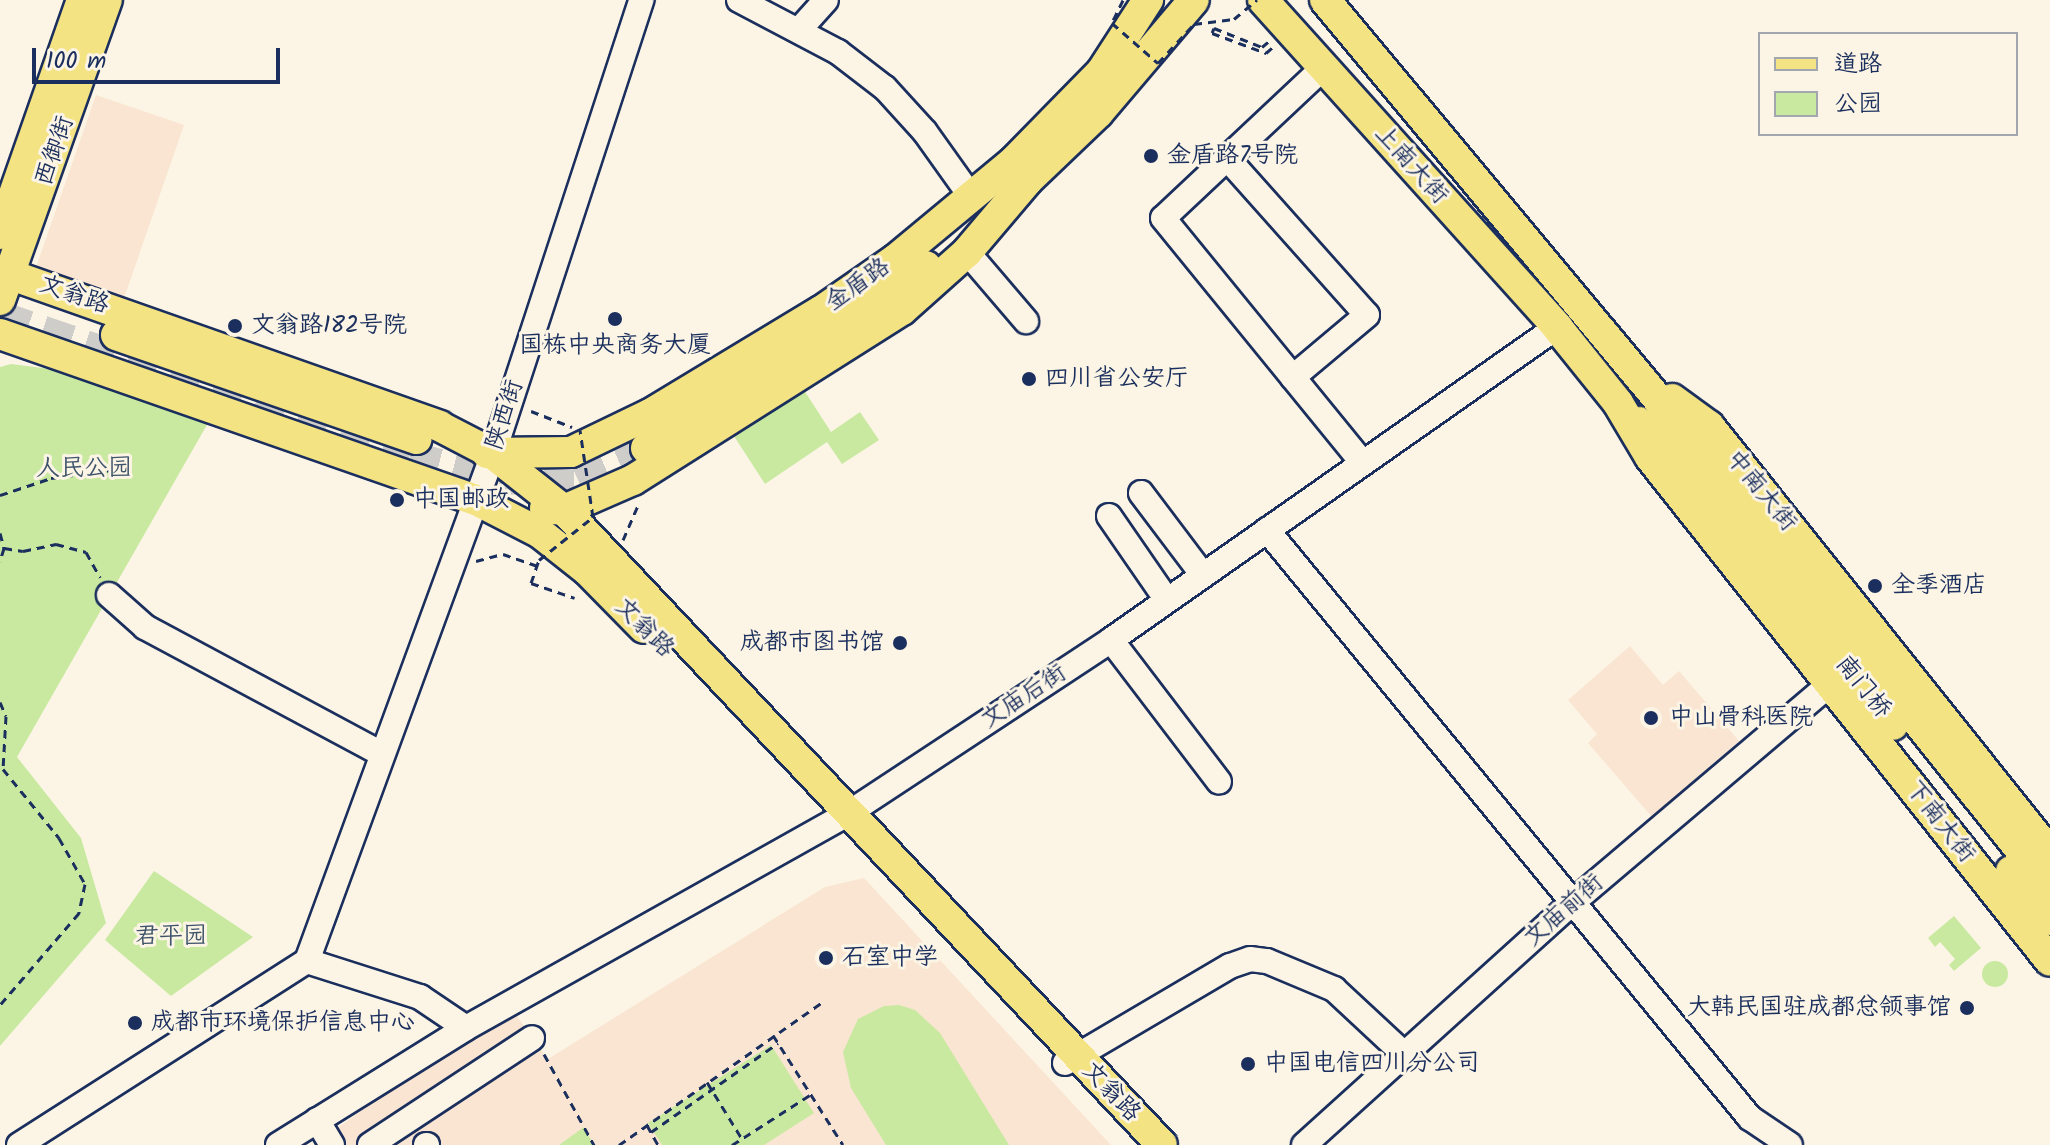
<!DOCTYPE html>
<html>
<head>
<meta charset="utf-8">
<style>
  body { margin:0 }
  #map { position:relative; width:2050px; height:1145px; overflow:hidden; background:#fcf5e5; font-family:Kalam,"LXGW WenKai TC",sans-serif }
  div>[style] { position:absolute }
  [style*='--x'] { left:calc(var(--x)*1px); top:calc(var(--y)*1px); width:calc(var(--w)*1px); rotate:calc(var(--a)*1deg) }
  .built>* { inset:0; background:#f9e5d1 }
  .green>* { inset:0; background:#c9e9a1 }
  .round { border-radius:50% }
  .major-tunnel>* { height:30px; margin-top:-15px; transform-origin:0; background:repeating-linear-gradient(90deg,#cfcdca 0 30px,transparent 0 45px) }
  .path>* { height:3px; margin-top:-1.5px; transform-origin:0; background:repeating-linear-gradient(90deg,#1b2f5e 0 8px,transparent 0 14px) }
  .roads { filter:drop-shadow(2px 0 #1b2f5e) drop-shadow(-2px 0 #1b2f5e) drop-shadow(0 2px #1b2f5e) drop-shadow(0 -2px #1b2f5e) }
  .minor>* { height:24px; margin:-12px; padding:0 12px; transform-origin:12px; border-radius:12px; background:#fcf5e5 }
  .major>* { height:30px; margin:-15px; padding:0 15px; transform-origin:15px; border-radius:15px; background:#f4e382 }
  .path-bridge>* { height:3px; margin-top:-1.5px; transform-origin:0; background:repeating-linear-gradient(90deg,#1b2f5e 0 8px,transparent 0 14px) }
  .dots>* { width:22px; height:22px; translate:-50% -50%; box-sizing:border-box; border:4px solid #fcf5e5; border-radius:50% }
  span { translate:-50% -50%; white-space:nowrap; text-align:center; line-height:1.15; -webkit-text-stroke:6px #fcf5e5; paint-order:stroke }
  .street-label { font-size:24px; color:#1b2f5e }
  .poi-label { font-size:24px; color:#1b2f5e }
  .left { translate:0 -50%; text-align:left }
  .right { translate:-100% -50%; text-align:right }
  .park-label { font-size:24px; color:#3e546b }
  .legend { position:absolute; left:1758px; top:32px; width:260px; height:104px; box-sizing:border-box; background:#fcf5e5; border:2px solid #a2a6af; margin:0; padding:10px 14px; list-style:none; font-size:24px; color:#1b2f5e }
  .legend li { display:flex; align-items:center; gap:16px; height:40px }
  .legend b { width:40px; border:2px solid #a2a6af }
  .scale { position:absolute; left:32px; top:48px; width:248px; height:36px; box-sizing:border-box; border:4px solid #1b2f5e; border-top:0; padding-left:10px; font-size:24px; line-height:28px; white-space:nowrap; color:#1b2f5e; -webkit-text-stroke:6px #fcf5e5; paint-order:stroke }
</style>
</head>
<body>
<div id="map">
  <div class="built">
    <i style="clip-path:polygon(96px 95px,184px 125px,123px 301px,35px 270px)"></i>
    <i style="clip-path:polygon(1630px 646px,1663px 685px,1679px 671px,1739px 741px,1652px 817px,1588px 743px,1597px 734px,1568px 700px)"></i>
    <i style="clip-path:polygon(864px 878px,1111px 1145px,314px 1145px,386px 1093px,516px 1015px,548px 1059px,825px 887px)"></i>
  </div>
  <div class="green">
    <i style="clip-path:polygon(11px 364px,50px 369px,208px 423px,17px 757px,81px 838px,106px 923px,0 1046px,0 367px)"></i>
    <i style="clip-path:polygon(802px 387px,831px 432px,860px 412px,879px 440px,842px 464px,827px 442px,765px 484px,732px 433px)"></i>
    <i style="clip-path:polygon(154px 871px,253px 937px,171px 996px,105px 940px)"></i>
    <i style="clip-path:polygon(1954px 916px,1981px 948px,1954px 971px,1949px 965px,1955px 959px,1940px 942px,1935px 947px,1928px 938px)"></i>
    <i class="round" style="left:1982px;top:961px;width:26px;height:26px"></i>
    <i style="clip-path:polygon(899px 1005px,915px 1010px,940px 1033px,1009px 1145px,886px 1145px,851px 1088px,843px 1052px,858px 1019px,884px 1006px)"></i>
    <i style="clip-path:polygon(771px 1045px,814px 1113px,764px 1145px,662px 1145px,648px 1123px)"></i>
    <i style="clip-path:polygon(584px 1127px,594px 1145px,559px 1145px)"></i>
  </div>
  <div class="major-tunnel">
    <i style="--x:0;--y:316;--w:433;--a:18.9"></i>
    <i style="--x:410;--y:456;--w:92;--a:15.1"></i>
    <i style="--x:499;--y:480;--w:78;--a:-1.5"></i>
    <i style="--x:577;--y:478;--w:75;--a:-23.5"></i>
  </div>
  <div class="path">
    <i style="--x:1214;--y:28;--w:52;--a:21.6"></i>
    <i style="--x:1262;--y:47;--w:8;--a:-40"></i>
    <i style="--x:1214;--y:28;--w:5;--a:112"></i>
    <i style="--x:1212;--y:33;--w:58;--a:20.3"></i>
    <i style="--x:1266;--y:53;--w:9;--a:-41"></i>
    <i style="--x:531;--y:411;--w:44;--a:21.3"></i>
    <i style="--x:0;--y:495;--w:54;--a:-18.4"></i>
    <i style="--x:51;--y:478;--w:69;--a:-7.5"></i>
    <i style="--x:0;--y:533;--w:16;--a:75"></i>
    <i style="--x:4;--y:548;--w:14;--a:107"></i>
    <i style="--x:623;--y:540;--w:40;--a:-66.6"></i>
    <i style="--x:4;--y:548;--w:19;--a:9"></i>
    <i style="--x:23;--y:551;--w:34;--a:-12"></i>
    <i style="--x:56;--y:544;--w:31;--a:15"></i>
    <i style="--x:86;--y:552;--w:29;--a:61"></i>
    <i style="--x:476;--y:561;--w:28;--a:-15"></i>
    <i style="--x:503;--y:554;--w:36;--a:19"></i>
    <i style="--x:531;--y:583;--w:46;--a:18.8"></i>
    <i style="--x:0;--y:702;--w:15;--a:67"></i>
    <i style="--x:6;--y:716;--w:53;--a:93.2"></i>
    <i style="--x:3;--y:769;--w:89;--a:50.9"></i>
    <i style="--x:59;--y:838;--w:53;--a:60.5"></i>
    <i style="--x:85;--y:884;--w:30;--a:102"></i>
    <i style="--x:79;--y:913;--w:121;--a:130.7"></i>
    <i style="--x:773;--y:1035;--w:130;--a:57.5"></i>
    <i style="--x:544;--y:1054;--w:104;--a:61.2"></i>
    <i style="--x:707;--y:1082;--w:67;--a:58.4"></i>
    <i style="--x:647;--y:1125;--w:23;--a:61"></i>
    <i style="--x:651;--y:1132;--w:155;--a:-35"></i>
    <i style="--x:619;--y:1145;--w:251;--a:-35.1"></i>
    <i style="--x:732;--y:1145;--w:93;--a:-32.7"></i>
  </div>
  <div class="roads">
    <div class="minor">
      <i style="--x:739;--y:0;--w:112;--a:27.7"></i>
      <i style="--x:838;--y:52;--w:59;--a:37.5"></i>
      <i style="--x:885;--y:88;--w:59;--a:47.7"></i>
      <i style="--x:925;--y:132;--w:81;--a:54.5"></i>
      <i style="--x:799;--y:30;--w:40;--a:-48"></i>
      <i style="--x:1323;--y:68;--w:219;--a:136.8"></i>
      <i style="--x:1163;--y:218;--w:315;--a:50.8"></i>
      <i style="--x:1227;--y:158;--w:210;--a:48.3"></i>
      <i style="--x:1367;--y:315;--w:97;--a:140"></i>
      <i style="--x:967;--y:252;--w:91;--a:49.5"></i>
      <i style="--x:1141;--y:493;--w:103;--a:52.9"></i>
      <i style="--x:1109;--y:516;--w:102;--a:55.4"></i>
      <i style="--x:1267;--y:530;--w:761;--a:50.6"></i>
      <i style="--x:1750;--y:1118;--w:48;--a:34"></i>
      <i style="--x:109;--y:595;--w:48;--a:41.6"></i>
      <i style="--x:145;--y:627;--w:269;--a:28.2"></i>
      <i style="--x:1111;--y:640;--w:178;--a:52.7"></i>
      <i style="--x:307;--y:961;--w:540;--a:-69.85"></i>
      <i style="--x:493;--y:454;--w:478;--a:-71.9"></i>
      <i style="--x:307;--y:961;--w:119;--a:17.7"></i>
      <i style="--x:420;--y:997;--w:55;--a:34"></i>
      <i style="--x:1065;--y:1063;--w:191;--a:-30.5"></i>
      <i style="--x:1230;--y:966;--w:21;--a:-19"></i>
      <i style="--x:1250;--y:959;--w:17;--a:7"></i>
      <i style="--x:1267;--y:961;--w:73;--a:22.7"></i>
      <i style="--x:1334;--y:989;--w:96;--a:42.9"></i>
      <i style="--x:317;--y:1120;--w:29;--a:59"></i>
      <i style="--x:19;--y:1145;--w:342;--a:-32.6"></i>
      <i style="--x:278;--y:1145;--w:221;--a:-31.9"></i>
      <i style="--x:466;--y:1028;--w:436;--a:-29.3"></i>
      <i style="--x:846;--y:815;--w:318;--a:-33.4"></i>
      <i style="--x:1111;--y:640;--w:545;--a:-35.06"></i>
      <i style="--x:370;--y:1145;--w:194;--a:-33.4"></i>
      <i style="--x:426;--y:1145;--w:1;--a:0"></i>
      <i style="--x:1304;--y:1145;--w:363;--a:-42.1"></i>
      <i style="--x:1573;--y:902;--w:337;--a:-40.3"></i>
    </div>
    <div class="major">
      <i style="--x:1263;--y:0;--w:440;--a:48"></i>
      <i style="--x:1557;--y:327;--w:97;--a:51.2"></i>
      <i style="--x:1618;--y:403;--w:63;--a:59.3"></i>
      <i style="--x:1650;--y:457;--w:643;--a:51.56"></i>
      <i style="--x:1325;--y:0;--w:573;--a:50.17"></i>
      <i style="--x:1692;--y:440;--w:573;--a:51.31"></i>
      <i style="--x:0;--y:234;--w:248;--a:-70.7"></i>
      <i style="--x:0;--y:271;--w:466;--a:19.4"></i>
      <i style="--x:439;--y:426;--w:61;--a:27.4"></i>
      <i style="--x:493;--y:454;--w:90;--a:38.3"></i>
      <i style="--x:564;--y:510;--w:872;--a:46.72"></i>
      <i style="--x:0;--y:300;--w:319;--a:-70.4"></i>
      <i style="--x:0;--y:334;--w:504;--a:19.23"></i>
      <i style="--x:476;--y:500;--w:72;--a:27.3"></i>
      <i style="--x:540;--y:533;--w:60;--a:38.2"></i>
      <i style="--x:587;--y:570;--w:81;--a:45.5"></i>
      <i style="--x:116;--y:335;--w:318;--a:19.1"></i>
      <i style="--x:1672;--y:399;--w:46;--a:36.1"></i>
      <i style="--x:1709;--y:426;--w:546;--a:51.39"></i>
      <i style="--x:1639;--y:422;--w:49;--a:40.9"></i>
      <i style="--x:1676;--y:454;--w:347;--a:51.3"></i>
      <i style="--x:646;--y:448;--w:334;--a:-33"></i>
      <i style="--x:487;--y:453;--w:84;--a:-0.7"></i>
      <i style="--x:571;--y:452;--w:88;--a:-25.7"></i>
      <i style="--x:650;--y:414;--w:200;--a:-31.1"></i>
      <i style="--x:821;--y:311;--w:91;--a:-34.7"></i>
      <i style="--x:896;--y:259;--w:153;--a:-39.7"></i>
      <i style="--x:1014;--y:161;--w:126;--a:-45.6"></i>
      <i style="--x:1102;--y:71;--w:85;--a:-57.1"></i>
      <i style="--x:545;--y:508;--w:19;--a:6"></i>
      <i style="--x:564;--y:510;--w:75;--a:-23.5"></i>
      <i style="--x:633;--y:480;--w:318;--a:-32.3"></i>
      <i style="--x:902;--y:310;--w:87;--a:-41.7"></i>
      <i style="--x:967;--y:252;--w:94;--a:-49.7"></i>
      <i style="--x:1028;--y:180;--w:97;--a:-43.7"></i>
      <i style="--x:1098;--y:113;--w:148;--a:-49.7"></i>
      <i style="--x:2011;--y:871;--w:63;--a:51.5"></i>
    </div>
  </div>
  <div class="path-bridge">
    <i style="--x:1123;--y:0;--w:25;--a:116"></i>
    <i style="--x:1112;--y:23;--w:61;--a:41"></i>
    <i style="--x:1158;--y:63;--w:53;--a:-47.3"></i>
    <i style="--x:1194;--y:24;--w:40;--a:-7.1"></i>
    <i style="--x:1234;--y:19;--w:30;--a:-40"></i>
    <i style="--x:531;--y:583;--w:24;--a:-71"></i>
    <i style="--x:539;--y:560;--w:69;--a:-38.5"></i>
    <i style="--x:593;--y:517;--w:88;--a:-98.5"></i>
  </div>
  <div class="dots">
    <i style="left:1151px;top:156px;background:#1b2f5e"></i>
    <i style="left:615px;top:319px;background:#1b2f5e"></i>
    <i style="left:235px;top:326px;background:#1b2f5e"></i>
    <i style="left:1029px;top:379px;background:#1b2f5e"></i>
    <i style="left:397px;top:500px;background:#1b2f5e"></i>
    <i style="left:1875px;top:586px;background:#1b2f5e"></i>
    <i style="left:900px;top:643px;background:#1b2f5e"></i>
    <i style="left:1651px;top:718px;background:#1b2f5e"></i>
    <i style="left:826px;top:958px;background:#1b2f5e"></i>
    <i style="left:1967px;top:1008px;background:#1b2f5e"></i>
    <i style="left:135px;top:1023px;background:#1b2f5e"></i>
    <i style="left:1248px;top:1064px;background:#1b2f5e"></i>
  </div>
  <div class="street-label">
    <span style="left:55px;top:151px;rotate:-71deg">西御街</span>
    <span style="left:1411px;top:165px;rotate:48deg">上南大街</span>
    <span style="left:858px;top:285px;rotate:-35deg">金盾路</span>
    <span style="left:74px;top:295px;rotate:19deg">文翁路</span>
    <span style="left:505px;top:415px;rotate:-72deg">陕西街</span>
    <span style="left:1761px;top:491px;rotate:51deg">中南大街</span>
    <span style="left:644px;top:628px;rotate:45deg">文翁路</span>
    <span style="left:1863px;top:687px;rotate:51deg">南门桥</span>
    <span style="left:1024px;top:697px;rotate:-33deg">文庙后街</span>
    <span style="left:1940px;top:822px;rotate:52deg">下南大街</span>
    <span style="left:1564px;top:911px;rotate:-41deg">文庙前街</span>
    <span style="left:1111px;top:1092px;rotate:46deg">文翁路</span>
  </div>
  <div class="poi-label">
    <span class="left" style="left:1167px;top:156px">金盾路7号院</span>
    <span class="left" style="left:251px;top:326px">文翁路182号院</span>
    <span style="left:615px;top:346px">国栋中央商务大厦</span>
    <span class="left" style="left:1045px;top:379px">四川省公安厅</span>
    <span class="left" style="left:413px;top:500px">中国邮政</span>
    <span class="left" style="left:1891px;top:586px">全季酒店</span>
    <span class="right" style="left:884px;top:643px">成都市图书馆</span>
    <span class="left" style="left:1669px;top:718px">中山骨科医院</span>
    <span class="left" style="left:842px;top:958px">石室中学</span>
    <span class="right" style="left:1951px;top:1008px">大韩民国驻成都总领事馆</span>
    <span class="left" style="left:151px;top:1023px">成都市环境保护信息中心</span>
    <span class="left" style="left:1264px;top:1064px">中国电信四川分公司</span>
  </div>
  <div class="park-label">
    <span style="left:84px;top:469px">人民公园</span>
    <span style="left:171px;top:937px">君平园</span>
  </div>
  <ul class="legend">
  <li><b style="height:10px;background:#f4e382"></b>道路</li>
  <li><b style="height:22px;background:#c9e9a1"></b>公园</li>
  </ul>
  <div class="scale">100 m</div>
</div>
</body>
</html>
